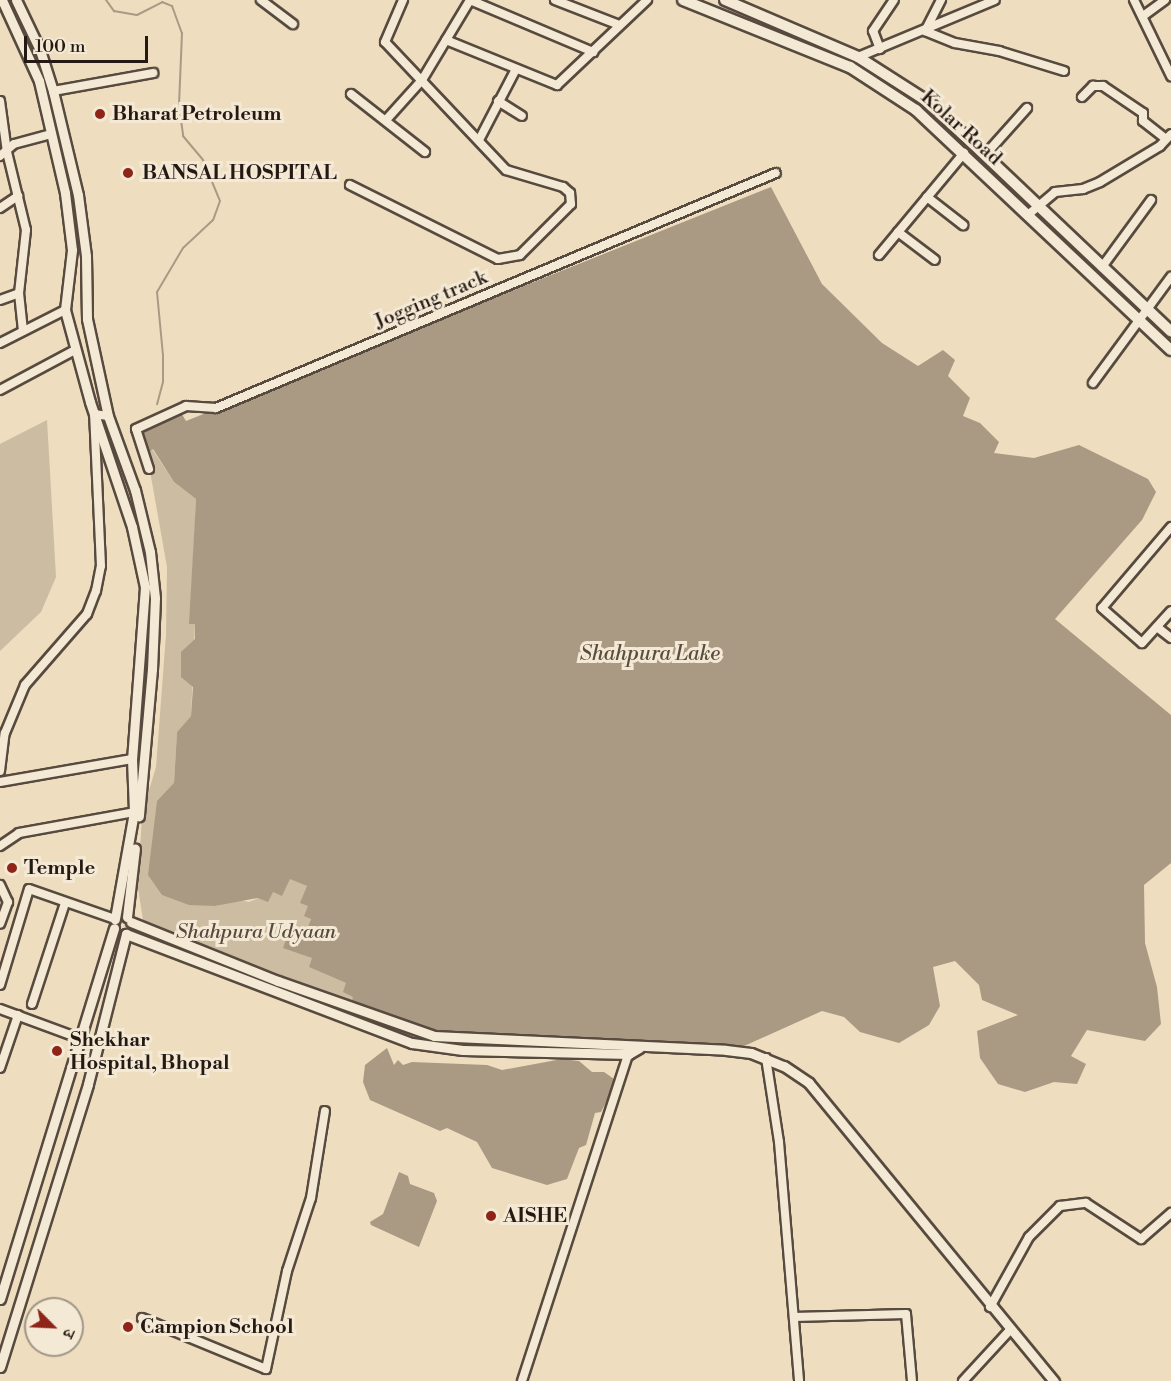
<!DOCTYPE html>
<html>
<head>
<meta charset="utf-8">
<style>
  body { margin:0 }
  #map { position:relative; width:1171px; height:1381px; overflow:hidden; background:#eeddbe; font-family:"Libre Bodoni","Noto Serif Devanagari",serif }
  div>[style] { position:absolute }
  [style*='--x'] { left:calc(var(--x)*1px); top:calc(var(--y)*1px); width:calc(var(--w)*1px); rotate:calc(var(--a)*1deg) }
  .green>* { inset:0; background:#ccbca1 }
  .water>* { inset:0; background:#aa9a84 }
  .stream>* { height:2px; margin:-1px; padding:0 1px; transform-origin:1px; border-radius:1px; background:#aa9a84 }
  .roads { filter:drop-shadow(2px 0 #574a3e) drop-shadow(-2px 0 #574a3e) drop-shadow(0 2px #574a3e) drop-shadow(0 -2px #574a3e) }
  .minor>* { height:8px; margin:-4px; padding:0 4px; transform-origin:4px; border-radius:4px; background:#f4e9d5 }
  .tertiary>* { height:9px; margin:-4.5px; padding:0 4.5px; transform-origin:4.5px; border-radius:4.5px; background:#f4e9d5 }
  .secondary>* { height:10px; margin:-5px; padding:0 5px; transform-origin:5px; border-radius:5px; background:#f4e9d5 }
  .dots>* { width:16px; height:16px; translate:-50% -50%; box-sizing:border-box; border:3px solid #f4e9d5; border-radius:50% }
  span { translate:-50% -50%; white-space:nowrap; text-align:center; line-height:1.15; -webkit-text-stroke:6px #f4e9d5; paint-order:stroke }
  .poi-label { font-size:20px; color:#251913; font-weight:700 }
  .left { translate:0 -50%; text-align:left }
  .street-label { font-size:20px; color:#251913 }
  .park-label { font-size:20px; color:#574a3e; font-style:italic }
  .water-label { font-size:21px; color:#5a4d40; font-style:italic }
  .north { position:absolute; left:24px; top:1297px; width:60px; height:60px; box-sizing:border-box; background:#f4e9d5; border:2px solid #a19687; border-radius:50%; rotate:114deg; font-size:16px; font-weight:700; line-height:24px; text-align:center; color:#251913 }
  .north::after { content:''; display:block; margin:auto; width:21px; height:27px; background:#8f2418; clip-path:polygon(50% 0,100% 100%,50% 72%,0 100%) }
  .scale { position:absolute; left:24px; top:36px; width:124px; height:27px; box-sizing:border-box; border:3px solid #251913; border-top:0; padding-left:8px; font-size:18px; line-height:21px; white-space:nowrap; color:#251913; -webkit-text-stroke:4px #f4e9d5; paint-order:stroke }
</style>
</head>
<body>
<div id="map">
  <div class="green">
    <i style="clip-path:polygon(47px 420px,56px 577px,41px 612px,0 651px,0 444px)"></i>
    <i style="clip-path:polygon(152px 449px,174px 482px,196px 499px,190px 624px,195px 624px,191px 716px,177px 732px,174px 783px,215px 906px,239px 900px,249px 902px,273px 892px,282px 895px,290px 878px,307px 886px,311px 918px,303px 938px,289px 932px,313px 959px,310px 967px,346px 983px,354px 997px,351px 1003px,143px 920px,138px 888px,142px 814px,156px 767px,166px 635px,167px 567px,147px 454px)"></i>
  </div>
  <div class="water">
    <i style="clip-path:polygon(771px 187px,822px 284px,882px 343px,918px 366px,943px 350px,955px 360px,948px 376px,970px 398px,963px 416px,980px 423px,999px 442px,994px 453px,1034px 458px,1079px 445px,1148px 479px,1156px 492px,1142px 520px,1055px 619px,1171px 715px,1171px 863px,1144px 885px,1145px 943px,1157px 987px,1161px 1024px,1145px 1041px,1087px 1030px,1071px 1056px,1086px 1064px,1077px 1084px,1054px 1082px,1025px 1092px,998px 1084px,980px 1058px,977px 1031px,1018px 1015px,982px 1000px,979px 985px,955px 961px,933px 967px,940px 1006px,929px 1025px,899px 1043px,860px 1032px,844px 1017px,822px 1011px,742px 1047px,433px 1031px,351px 1003px,353px 997px,343px 992px,346px 983px,309px 967px,312px 958px,283px 948px,289px 931px,303px 937px,311px 919px,304px 916px,308px 906px,300px 903px,307px 886px,290px 879px,282px 896px,273px 892px,268px 902px,258px 898px,215px 906px,189px 905px,162px 895px,148px 875px,157px 801px,174px 783px,177px 732px,191px 716px,193px 687px,181px 677px,181px 652px,195px 639px,195px 624px,189px 624px,196px 499px,174px 482px,153px 449px,147px 454px,140px 430px,180px 411px,186px 421px)"></i>
    <i style="clip-path:polygon(387px 1048px,394px 1065px,398px 1060px,403px 1065px,412px 1062px,487px 1065px,502px 1070px,562px 1059px,579px 1061px,592px 1072px,604px 1072px,617px 1081px,601px 1112px,595px 1113px,586px 1145px,579px 1148px,567px 1179px,547px 1185px,492px 1168px,477px 1142px,447px 1128px,440px 1131px,370px 1100px,363px 1082px,365px 1065px)"></i>
    <i style="clip-path:polygon(399px 1172px,408px 1176px,410px 1184px,434px 1193px,437px 1201px,419px 1247px,371px 1225px,370px 1222px,383px 1214px)"></i>
  </div>
  <div class="stream">
    <i style="--x:106;--y:0;--w:14;--a:54"></i>
    <i style="--x:114;--y:11;--w:23;--a:10"></i>
    <i style="--x:137;--y:15;--w:28;--a:-27"></i>
    <i style="--x:162;--y:2;--w:11;--a:22"></i>
    <i style="--x:172;--y:6;--w:29;--a:70"></i>
    <i style="--x:182;--y:33;--w:73;--a:92.4"></i>
    <i style="--x:179;--y:106;--w:30;--a:82"></i>
    <i style="--x:183;--y:136;--w:31;--a:50"></i>
    <i style="--x:203;--y:160;--w:44;--a:67.5"></i>
    <i style="--x:220;--y:201;--w:20;--a:110"></i>
    <i style="--x:213;--y:220;--w:41;--a:137"></i>
    <i style="--x:183;--y:248;--w:51;--a:120.6"></i>
    <i style="--x:157;--y:292;--w:63;--a:84.6"></i>
    <i style="--x:163;--y:355;--w:27;--a:90"></i>
    <i style="--x:163;--y:382;--w:23;--a:105"></i>
  </div>
  <div class="roads">
    <div class="minor">
      <i style="--x:261;--y:0;--w:40;--a:37"></i>
      <i style="--x:470;--y:0;--w:134;--a:22.9"></i>
      <i style="--x:555;--y:0;--w:69;--a:21.3"></i>
      <i style="--x:941;--y:0;--w:35;--a:117"></i>
      <i style="--x:925;--y:31;--w:32;--a:22"></i>
      <i style="--x:955;--y:43;--w:45;--a:10.3"></i>
      <i style="--x:999;--y:51;--w:68;--a:17.1"></i>
      <i style="--x:1134;--y:0;--w:85;--a:64"></i>
      <i style="--x:1143;--y:16;--w:27;--a:-36"></i>
      <i style="--x:446;--y:40;--w:120;--a:22.1"></i>
      <i style="--x:557;--y:85;--w:124;--a:-43.4"></i>
      <i style="--x:880;--y:49;--w:19;--a:-111"></i>
      <i style="--x:873;--y:31;--w:37;--a:-56"></i>
      <i style="--x:858;--y:57;--w:148;--a:-22.6"></i>
      <i style="--x:53;--y:91;--w:102;--a:-10.2"></i>
      <i style="--x:351;--y:94;--w:94;--a:38.1"></i>
      <i style="--x:1082;--y:97;--w:16;--a:-45"></i>
      <i style="--x:1093;--y:86;--w:10;--a:0"></i>
      <i style="--x:1103;--y:86;--w:48;--a:34"></i>
      <i style="--x:1143;--y:113;--w:8;--a:90"></i>
      <i style="--x:1143;--y:121;--w:29;--a:38"></i>
      <i style="--x:0;--y:101;--w:51;--a:82.2"></i>
      <i style="--x:7;--y:152;--w:80;--a:76.3"></i>
      <i style="--x:26;--y:230;--w:63;--a:96.3"></i>
      <i style="--x:19;--y:293;--w:38;--a:84"></i>
      <i style="--x:498;--y:101;--w:28;--a:32"></i>
      <i style="--x:386;--y:120;--w:54;--a:-48"></i>
      <i style="--x:422;--y:80;--w:93;--a:-59"></i>
      <i style="--x:479;--y:140;--w:80;--a:-62.5"></i>
      <i style="--x:985;--y:155;--w:63;--a:-48.2"></i>
      <i style="--x:0;--y:156;--w:18;--a:-41"></i>
      <i style="--x:14;--y:144;--w:39;--a:-15"></i>
      <i style="--x:350;--y:185;--w:165;--a:26.6"></i>
      <i style="--x:498;--y:259;--w:22;--a:-10"></i>
      <i style="--x:520;--y:255;--w:72;--a:-45"></i>
      <i style="--x:571;--y:204;--w:11;--a:-95"></i>
      <i style="--x:570;--y:193;--w:9;--a:-139"></i>
      <i style="--x:563;--y:187;--w:59;--a:-163.4"></i>
      <i style="--x:506;--y:170;--w:176;--a:-133.4"></i>
      <i style="--x:385;--y:42;--w:46;--a:-66.8"></i>
      <i style="--x:927;--y:197;--w:46;--a:37.9"></i>
      <i style="--x:0;--y:208;--w:22;--a:-34"></i>
      <i style="--x:1029;--y:214;--w:34;--a:-40"></i>
      <i style="--x:1055;--y:192;--w:28;--a:-6"></i>
      <i style="--x:1083;--y:189;--w:18;--a:-22"></i>
      <i style="--x:1100;--y:182;--w:70;--a:-31"></i>
      <i style="--x:1160;--y:146;--w:16;--a:-47"></i>
      <i style="--x:898;--y:232;--w:46;--a:37.1"></i>
      <i style="--x:879;--y:255;--w:133;--a:-50.2"></i>
      <i style="--x:1102;--y:267;--w:83;--a:-53.8"></i>
      <i style="--x:0;--y:300;--w:20;--a:-20"></i>
      <i style="--x:0;--y:343;--w:73;--a:-26.9"></i>
      <i style="--x:1093;--y:383;--w:132;--a:-53.7"></i>
      <i style="--x:0;--y:390;--w:85;--a:-28.1"></i>
      <i style="--x:149;--y:469;--w:42;--a:-108"></i>
      <i style="--x:136;--y:429;--w:55;--a:-24.7"></i>
      <i style="--x:186;--y:406;--w:30;--a:4"></i>
      <i style="--x:216;--y:408;--w:607;--a:-22.77"></i>
      <i style="--x:1171;--y:527;--w:106;--a:130.4"></i>
      <i style="--x:1102;--y:608;--w:53;--a:41.2"></i>
      <i style="--x:1142;--y:643;--w:43;--a:-47.8"></i>
      <i style="--x:1157;--y:627;--w:18;--a:38"></i>
      <i style="--x:0;--y:771;--w:38;--a:-83"></i>
      <i style="--x:5;--y:733;--w:52;--a:-67.4"></i>
      <i style="--x:25;--y:685;--w:94;--a:-48.9"></i>
      <i style="--x:87;--y:614;--w:25;--a:-69"></i>
      <i style="--x:96;--y:591;--w:25;--a:-79"></i>
      <i style="--x:101;--y:566;--w:152;--a:-92.6"></i>
      <i style="--x:94;--y:414;--w:14;--a:8"></i>
      <i style="--x:0;--y:782;--w:134;--a:-9.9"></i>
      <i style="--x:0;--y:846;--w:23;--a:-34"></i>
      <i style="--x:19;--y:833;--w:117;--a:-10.3"></i>
      <i style="--x:0;--y:885;--w:19;--a:65"></i>
      <i style="--x:8;--y:902;--w:23;--a:110"></i>
      <i style="--x:0;--y:985;--w:100;--a:-73.2"></i>
      <i style="--x:29;--y:889;--w:91;--a:19.2"></i>
      <i style="--x:32;--y:1004;--w:106;--a:-71.9"></i>
      <i style="--x:0;--y:1009;--w:104;--a:20.2"></i>
      <i style="--x:766;--y:1058;--w:85;--a:81.2"></i>
      <i style="--x:779;--y:1142;--w:240;--a:85.2"></i>
      <i style="--x:0;--y:1068;--w:56;--a:-71.2"></i>
      <i style="--x:990;--y:1307;--w:80;--a:-60.9"></i>
      <i style="--x:1029;--y:1237;--w:44;--a:-45"></i>
      <i style="--x:1060;--y:1206;--w:26;--a:-7"></i>
      <i style="--x:1086;--y:1203;--w:66;--a:33.2"></i>
      <i style="--x:1141;--y:1239;--w:40;--a:-41"></i>
      <i style="--x:794;--y:1317;--w:112;--a:-1.5"></i>
      <i style="--x:906;--y:1314;--w:67;--a:84.9"></i>
      <i style="--x:142;--y:1318;--w:134;--a:22.4"></i>
      <i style="--x:266;--y:1369;--w:100;--a:-77.9"></i>
      <i style="--x:287;--y:1271;--w:77;--a:-71.8"></i>
      <i style="--x:311;--y:1198;--w:88;--a:-80.9"></i>
      <i style="--x:522;--y:1381;--w:347;--a:-72"></i>
      <i style="--x:963;--y:1381;--w:69;--a:-47.3"></i>
    </div>
    <div class="tertiary">
      <i style="--x:2;--y:0;--w:89;--a:65.4"></i>
      <i style="--x:39;--y:81;--w:115;--a:76.9"></i>
      <i style="--x:65;--y:193;--w:57;--a:83"></i>
      <i style="--x:72;--y:250;--w:60;--a:96.7"></i>
      <i style="--x:65;--y:310;--w:95;--a:74.8"></i>
      <i style="--x:90;--y:402;--w:132;--a:71.4"></i>
      <i style="--x:132;--y:527;--w:61;--a:77.8"></i>
      <i style="--x:145;--y:587;--w:172;--a:94.3"></i>
      <i style="--x:132;--y:759;--w:53;--a:87.8"></i>
      <i style="--x:134;--y:812;--w:109;--a:100.1"></i>
      <i style="--x:16;--y:0;--w:55;--a:64.4"></i>
      <i style="--x:40;--y:50;--w:43;--a:72.4"></i>
      <i style="--x:53;--y:91;--w:107;--a:76.5"></i>
      <i style="--x:78;--y:195;--w:62;--a:82.5"></i>
      <i style="--x:86;--y:256;--w:63;--a:89.1"></i>
      <i style="--x:87;--y:319;--w:99;--a:77.8"></i>
      <i style="--x:108;--y:416;--w:79;--a:70"></i>
      <i style="--x:135;--y:490;--w:64;--a:76.4"></i>
      <i style="--x:150;--y:552;--w:46;--a:83.8"></i>
      <i style="--x:155;--y:598;--w:71;--a:92.4"></i>
      <i style="--x:152;--y:669;--w:148;--a:95.1"></i>
      <i style="--x:127;--y:917;--w:69;--a:-83.4"></i>
      <i style="--x:131;--y:922;--w:158;--a:21.9"></i>
      <i style="--x:278;--y:981;--w:165;--a:19.4"></i>
      <i style="--x:434;--y:1036;--w:292;--a:2.7"></i>
      <i style="--x:726;--y:1050;--w:25;--a:7"></i>
      <i style="--x:751;--y:1053;--w:35;--a:22"></i>
      <i style="--x:784;--y:1066;--w:30;--a:34"></i>
      <i style="--x:809;--y:1083;--w:386;--a:50.6"></i>
      <i style="--x:0;--y:1299;--w:388;--a:-72.9"></i>
      <i style="--x:0;--y:1367;--w:296;--a:-72.7"></i>
      <i style="--x:88;--y:1084;--w:155;--a:-75.8"></i>
      <i style="--x:126;--y:934;--w:306;--a:20.9"></i>
      <i style="--x:412;--y:1043;--w:51;--a:7.8"></i>
      <i style="--x:463;--y:1050;--w:166;--a:1.4"></i>
      <i style="--x:629;--y:1054;--w:12;--a:-31"></i>
    </div>
    <div class="secondary">
      <i style="--x:683;--y:0;--w:180;--a:21.9"></i>
      <i style="--x:850;--y:67;--w:79;--a:33.1"></i>
      <i style="--x:916;--y:110;--w:350;--a:43.3"></i>
      <i style="--x:725;--y:0;--w:145;--a:23.2"></i>
      <i style="--x:858;--y:57;--w:85;--a:32.6"></i>
      <i style="--x:930;--y:103;--w:332;--a:43.5"></i>
    </div>
  </div>
  <div class="dots">
    <i style="left:100px;top:114px;background:#8f2418"></i>
    <i style="left:128px;top:173px;background:#8f2418"></i>
    <i style="left:12px;top:868px;background:#8f2418"></i>
    <i style="left:57px;top:1051px;background:#8f2418"></i>
    <i style="left:491px;top:1216px;background:#8f2418"></i>
    <i style="left:128px;top:1327px;background:#8f2418"></i>
  </div>
  <div class="poi-label">
    <span class="left" style="left:112px;top:114px">Bharat Petroleum</span>
    <span class="left" style="left:142px;top:173px">BANSAL HOSPITAL</span>
    <span class="left" style="left:24px;top:868px">Temple</span>
    <span class="left" style="left:70px;top:1052px">Shekhar<br>Hospital, Bhopal</span>
    <span class="left" style="left:503px;top:1216px">AISHE</span>
    <span class="left" style="left:140px;top:1327px">Campion School</span>
  </div>
  <div class="street-label">
    <span style="left:961px;top:128px;rotate:42deg">Kolar Road</span>
    <span style="left:431px;top:300px;rotate:-23deg">Jogging track</span>
  </div>
  <div class="park-label">
    <span style="left:256px;top:932px">Shahpura Udyaan</span>
  </div>
  <div class="water-label">
    <span style="left:650px;top:654px">Shahpura Lake</span>
  </div>
  <div class="north">उ</div>
  <div class="scale">100 m</div>
</div>
</body>
</html>
